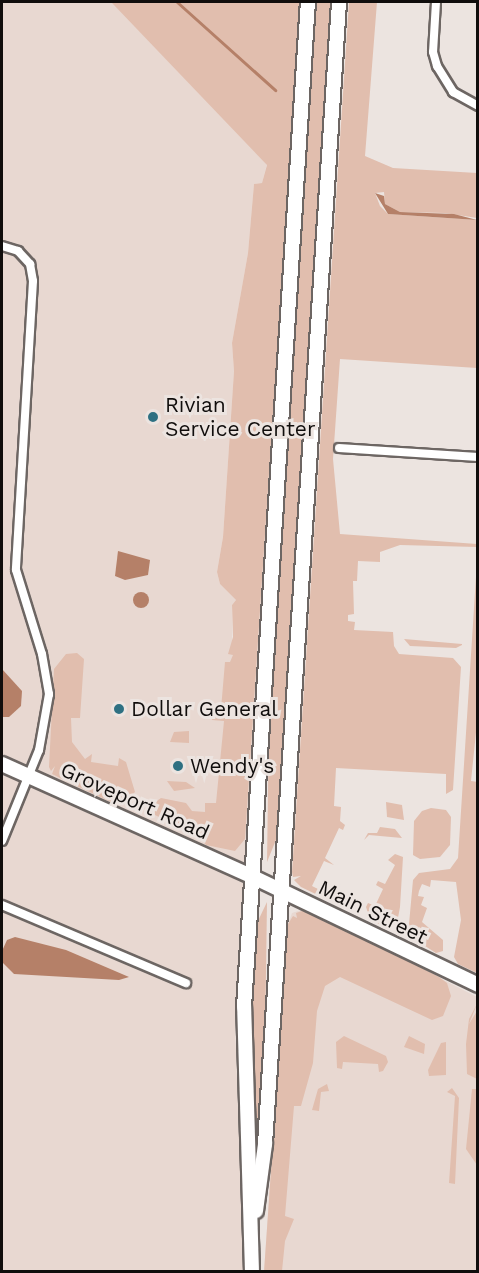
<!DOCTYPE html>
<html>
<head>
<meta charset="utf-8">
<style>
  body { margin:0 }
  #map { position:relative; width:479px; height:1273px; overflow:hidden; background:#ece4e0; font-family:"Work Sans",sans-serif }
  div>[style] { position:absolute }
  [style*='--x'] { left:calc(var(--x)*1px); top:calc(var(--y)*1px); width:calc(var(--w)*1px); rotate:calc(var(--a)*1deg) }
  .built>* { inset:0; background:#e8d8d1 }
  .green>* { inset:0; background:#e1beae }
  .water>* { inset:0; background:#b58068 }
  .round { border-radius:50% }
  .stream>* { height:3px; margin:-1.5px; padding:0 1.5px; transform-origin:1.5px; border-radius:1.5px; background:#b58068 }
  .roads { filter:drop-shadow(2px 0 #6d6663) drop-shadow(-2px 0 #6d6663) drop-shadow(0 2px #6d6663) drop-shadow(0 -2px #6d6663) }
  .street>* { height:8px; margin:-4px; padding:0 4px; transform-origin:4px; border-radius:4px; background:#fff }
  .primary>* { height:14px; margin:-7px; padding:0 7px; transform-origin:7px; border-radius:7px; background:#fff }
  .dots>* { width:16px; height:16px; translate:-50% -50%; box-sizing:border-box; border:3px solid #ece4e0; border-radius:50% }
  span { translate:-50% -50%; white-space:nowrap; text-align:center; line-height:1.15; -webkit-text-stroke:6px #ece4e0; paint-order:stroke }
  .poi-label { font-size:21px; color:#100d0c }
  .left { translate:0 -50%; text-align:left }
  .street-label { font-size:21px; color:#100d0c }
  .frame { position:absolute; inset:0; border:3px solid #100d0c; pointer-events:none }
</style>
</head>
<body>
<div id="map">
  <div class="built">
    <i style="clip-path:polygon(2px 2px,111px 2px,267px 164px,262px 183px,254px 184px,248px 253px,232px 343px,234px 371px,223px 537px,217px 572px,220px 584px,236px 600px,232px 605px,232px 646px,257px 657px,235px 1025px,244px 1271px,2px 1272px)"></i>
    <i style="clip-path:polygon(304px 909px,349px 927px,371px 943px,477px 997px,477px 1271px,264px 1272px,288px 924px,292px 913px)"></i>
  </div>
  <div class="green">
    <i style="clip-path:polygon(111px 2px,300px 2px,245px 839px,235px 851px,206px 845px,199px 837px,155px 815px,151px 805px,161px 798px,186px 803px,192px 811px,205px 812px,205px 803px,216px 803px,224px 721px,212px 720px,213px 713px,202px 712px,202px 708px,221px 709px,225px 662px,230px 662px,233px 655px,228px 654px,233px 637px,232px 605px,236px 600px,220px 584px,217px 572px,223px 537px,234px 371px,232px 343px,248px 253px,254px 184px,262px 183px,267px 165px)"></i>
    <i style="clip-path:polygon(315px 2px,333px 2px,280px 810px,278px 835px,267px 862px,269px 721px)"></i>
    <i style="clip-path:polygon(349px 2px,377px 2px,365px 156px,393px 168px,477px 173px,477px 218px,445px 213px,400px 212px,385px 204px,384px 192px,375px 193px,380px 206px,388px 214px,477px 220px,477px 368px,340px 359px,333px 459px,340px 534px,477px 544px,477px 547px,400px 545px,380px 552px,380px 562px,358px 561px,357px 581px,353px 581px,354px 614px,348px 615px,348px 621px,355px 622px,354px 630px,393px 632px,394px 646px,399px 654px,453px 658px,461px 667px,453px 790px,446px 794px,446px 774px,336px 768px,334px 806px,341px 807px,340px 821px,345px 825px,343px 830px,339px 828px,325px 858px,334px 865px,324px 861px,312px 886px,326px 893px,329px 887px,334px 888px,331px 895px,345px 902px,350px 896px,357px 910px,353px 912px,301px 887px,294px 880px,301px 876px,293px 877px,292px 872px)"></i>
    <i style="clip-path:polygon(477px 561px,478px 713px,471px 781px,478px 782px,477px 973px,458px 964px,454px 957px,461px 920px,456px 882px,431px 880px,430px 887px,422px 884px,419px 891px,418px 896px,424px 897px,421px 905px,427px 908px,422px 922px,443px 940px,443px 951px,436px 953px,408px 935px,413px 880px,419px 873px,450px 869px,458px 858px)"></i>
    <i style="clip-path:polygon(404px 639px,462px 644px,462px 645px,456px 648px,410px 646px)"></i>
    <i style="clip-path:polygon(77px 653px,84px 659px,80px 718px,71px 718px,72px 742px,85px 759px,92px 754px,91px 762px,118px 766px,119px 758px,126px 762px,135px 792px,123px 803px,111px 802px,66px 781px,52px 774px,55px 766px,51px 771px,49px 767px,54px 669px,66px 654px)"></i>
    <i style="clip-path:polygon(189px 731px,189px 743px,170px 742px,174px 732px)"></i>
    <i style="clip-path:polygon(167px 781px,186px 782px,195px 788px,174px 791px)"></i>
    <i style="clip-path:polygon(386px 802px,402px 805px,404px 820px,387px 817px)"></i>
    <i style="clip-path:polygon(431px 808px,446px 810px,451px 817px,450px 845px,440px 857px,420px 859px,413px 855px,414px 821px,422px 811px)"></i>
    <i style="clip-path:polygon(380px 827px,395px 829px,402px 838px,369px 835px,364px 840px,368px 833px,377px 833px)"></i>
    <i style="clip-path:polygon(395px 854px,403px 857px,400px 907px,397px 923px,388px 929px,370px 919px,366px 907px,368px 903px,375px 906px,383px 889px,376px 885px,378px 881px,385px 884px,395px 865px,388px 860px)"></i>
    <i style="clip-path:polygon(267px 902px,265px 1043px,257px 1170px,254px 1162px,252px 969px,256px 925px)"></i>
    <i style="clip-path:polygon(308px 909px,439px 977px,447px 983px,451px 996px,443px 1016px,432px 1020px,340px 977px,325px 986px,317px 1011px,313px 1063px,301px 1106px,294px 1106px,285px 1216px,294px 1219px,285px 1241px,282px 1271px,264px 1272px,288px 924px,293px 916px,297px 918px,296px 913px)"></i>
    <i style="clip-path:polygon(477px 1004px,469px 1024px,477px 1011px,477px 1079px,467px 1074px,466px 1044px,469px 1019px)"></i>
    <i style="clip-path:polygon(344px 1036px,386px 1056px,388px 1062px,383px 1071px,379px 1072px,378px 1064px,343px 1062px,342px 1069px,337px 1068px,336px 1042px)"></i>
    <i style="clip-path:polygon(409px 1036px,425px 1044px,424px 1054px,404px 1047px)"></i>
    <i style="clip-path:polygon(446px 1042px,446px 1075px,429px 1076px,428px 1070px,441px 1043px)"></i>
    <i style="clip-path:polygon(327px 1084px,329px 1091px,321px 1092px,319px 1111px,312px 1110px,318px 1089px)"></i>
    <i style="clip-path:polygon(452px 1088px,459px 1098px,455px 1184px,449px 1183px,455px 1096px,447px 1092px)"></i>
    <i style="clip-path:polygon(472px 1089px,477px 1089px,477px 1165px,466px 1149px)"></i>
  </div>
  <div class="water">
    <i style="clip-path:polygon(375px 193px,384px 196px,385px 204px,400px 212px,454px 214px,477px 220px,388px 214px)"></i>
    <i style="clip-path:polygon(118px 551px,150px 560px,148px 575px,125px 580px,115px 576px)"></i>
    <i class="round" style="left:133px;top:592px;width:16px;height:16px"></i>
    <i style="clip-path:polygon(2px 669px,22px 691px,21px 706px,9px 717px,2px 717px)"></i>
    <i style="clip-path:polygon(15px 937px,66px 950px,129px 977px,119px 980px,14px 974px,3px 963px,2px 951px,7px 940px)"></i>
  </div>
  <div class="stream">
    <i style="--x:177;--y:2;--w:132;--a:41.9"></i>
  </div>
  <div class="roads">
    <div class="street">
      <i style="--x:436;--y:2;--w:50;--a:93.4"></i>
      <i style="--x:433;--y:52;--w:15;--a:74"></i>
      <i style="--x:437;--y:66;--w:31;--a:58"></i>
      <i style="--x:453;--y:92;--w:29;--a:29"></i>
      <i style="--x:2;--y:246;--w:17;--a:17"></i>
      <i style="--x:18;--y:251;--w:18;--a:47"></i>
      <i style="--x:30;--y:264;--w:17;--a:80"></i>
      <i style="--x:33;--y:281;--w:289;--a:93.4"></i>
      <i style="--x:16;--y:570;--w:88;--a:72.8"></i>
      <i style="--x:42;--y:654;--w:41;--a:80.1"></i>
      <i style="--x:49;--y:694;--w:57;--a:100.1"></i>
      <i style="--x:39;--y:750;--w:98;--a:112.1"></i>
      <i style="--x:339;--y:448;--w:139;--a:3.7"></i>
      <i style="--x:2;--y:905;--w:200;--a:23"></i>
    </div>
    <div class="primary">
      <i style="--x:2;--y:764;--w:273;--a:24.2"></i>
      <i style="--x:251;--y:876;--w:252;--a:25.6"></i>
      <i style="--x:256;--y:1211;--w:68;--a:-82.3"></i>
      <i style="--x:265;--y:1144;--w:1144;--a:-86.29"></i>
      <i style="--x:252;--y:1272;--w:265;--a:-91.7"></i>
      <i style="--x:244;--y:1007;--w:1007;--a:-86.36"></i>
    </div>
  </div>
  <div class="dots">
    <i style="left:153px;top:417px;background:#2e7082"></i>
    <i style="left:119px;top:709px;background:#2e7082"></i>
    <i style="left:178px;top:766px;background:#2e7082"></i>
  </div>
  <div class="poi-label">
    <span class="left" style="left:165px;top:417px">Rivian<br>Service Center</span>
    <span class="left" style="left:131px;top:709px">Dollar General</span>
    <span class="left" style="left:190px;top:766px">Wendy's</span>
  </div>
  <div class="street-label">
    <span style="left:135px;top:801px;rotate:24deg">Groveport Road</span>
    <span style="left:373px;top:912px;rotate:26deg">Main Street</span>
  </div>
  <div class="frame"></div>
</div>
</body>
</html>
